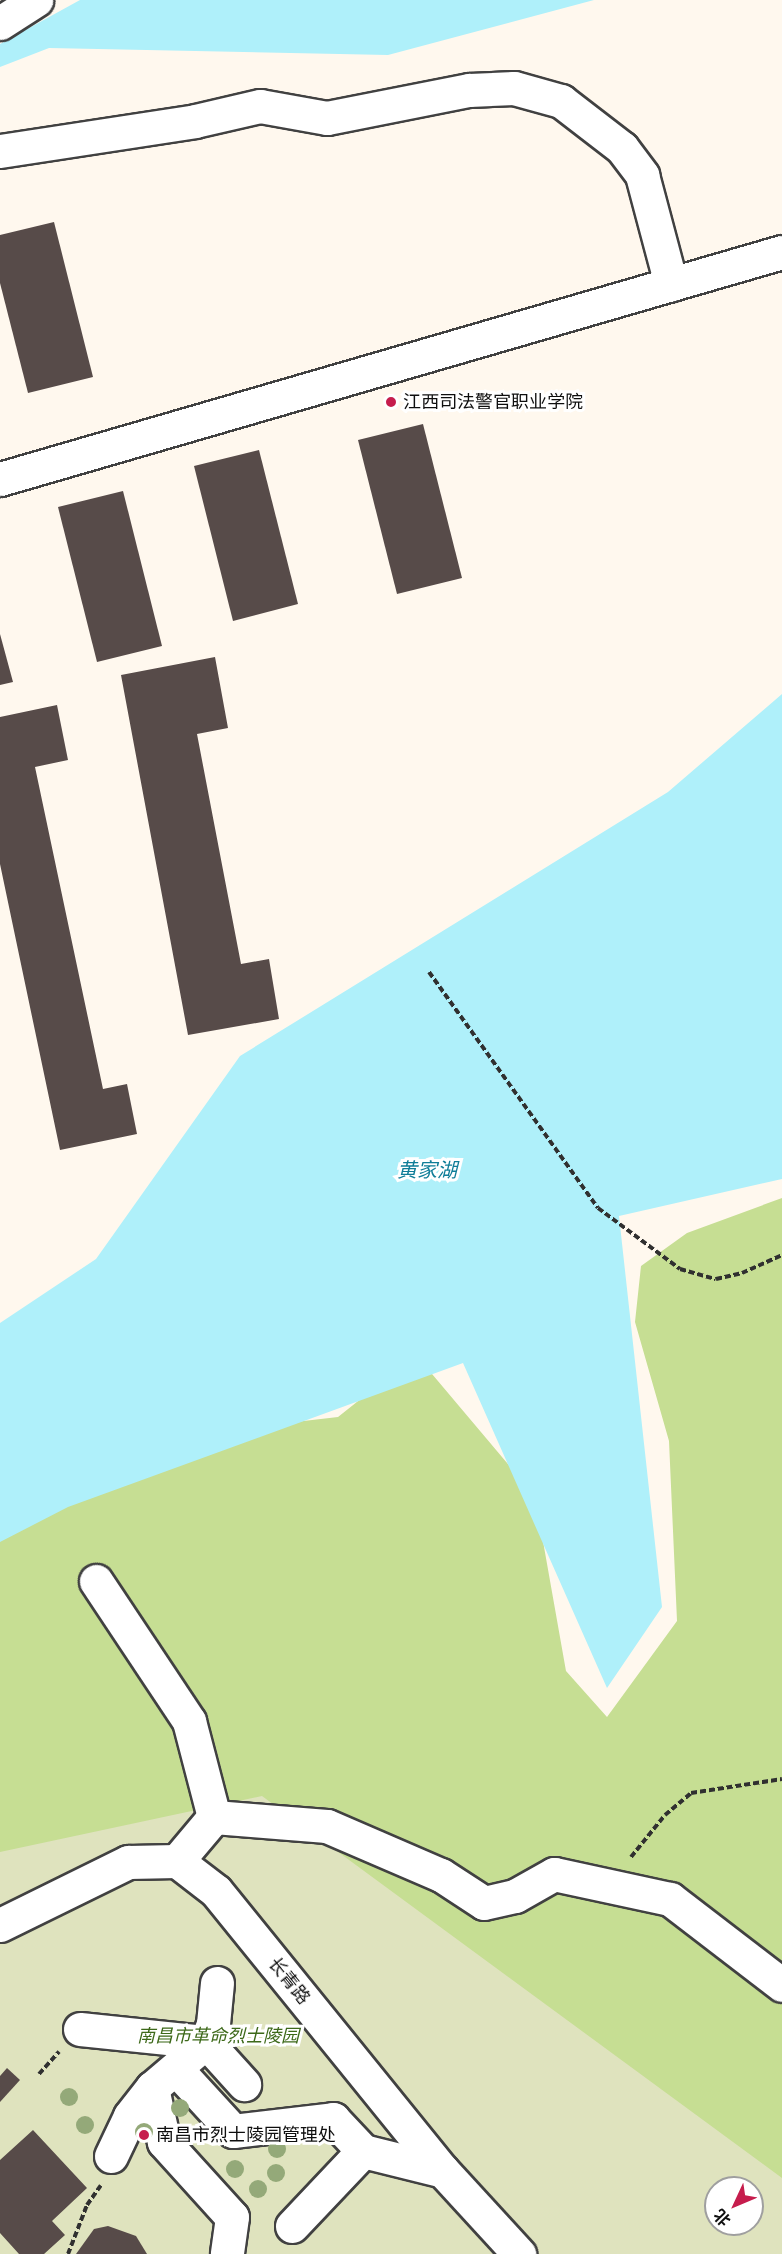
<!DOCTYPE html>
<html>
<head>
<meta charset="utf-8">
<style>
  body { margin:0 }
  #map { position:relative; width:782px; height:2254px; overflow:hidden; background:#fff8ee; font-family:"Times New Roman","Noto Sans SC",serif }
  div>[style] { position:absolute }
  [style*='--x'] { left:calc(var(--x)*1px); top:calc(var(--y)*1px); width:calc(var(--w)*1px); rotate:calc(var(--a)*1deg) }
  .forest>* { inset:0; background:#c6de93 }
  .cemetery>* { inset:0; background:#dfe3be }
  .water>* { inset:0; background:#aff0fa }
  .building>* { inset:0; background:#574b49 }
  .path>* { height:4px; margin-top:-2px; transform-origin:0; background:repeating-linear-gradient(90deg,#303030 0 6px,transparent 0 9px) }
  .roads { filter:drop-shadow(2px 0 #414141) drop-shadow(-2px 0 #414141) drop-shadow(0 2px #414141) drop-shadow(0 -2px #414141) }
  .minor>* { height:33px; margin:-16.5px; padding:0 16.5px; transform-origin:16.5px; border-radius:16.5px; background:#fff }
  .trees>* { width:18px; height:18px; margin:-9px; border-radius:50%; background:#94a979 }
  .dots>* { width:16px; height:16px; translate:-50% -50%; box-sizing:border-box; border:3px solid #fff; border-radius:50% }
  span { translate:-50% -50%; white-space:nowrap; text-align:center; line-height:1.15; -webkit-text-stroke:6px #fff; paint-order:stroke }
  .poi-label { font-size:18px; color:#0e0e0e }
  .left { translate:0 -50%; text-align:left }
  .street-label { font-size:18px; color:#0e0e0e }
  .park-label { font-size:18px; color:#3d691a; font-style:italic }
  .water-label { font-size:20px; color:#0f7d98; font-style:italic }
  .north { position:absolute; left:704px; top:2176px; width:60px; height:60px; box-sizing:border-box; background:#fff; border:2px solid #9f9f9f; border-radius:50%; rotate:226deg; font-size:16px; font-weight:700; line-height:24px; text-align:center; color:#0e0e0e }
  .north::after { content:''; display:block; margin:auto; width:21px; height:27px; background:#c61d4d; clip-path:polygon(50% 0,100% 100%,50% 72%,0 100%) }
</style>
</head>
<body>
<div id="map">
  <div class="forest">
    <i style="clip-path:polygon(evenodd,782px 1198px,782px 2254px,0 2254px,0 1487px,104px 1444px,338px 1417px,416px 1355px,535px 1496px,566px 1671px,607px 1717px,677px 1621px,669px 1441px,635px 1322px,641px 1266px,687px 1233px,782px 1198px,716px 2188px,752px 2188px,752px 2224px,716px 2224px,716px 2188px)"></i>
  </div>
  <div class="cemetery">
    <i style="clip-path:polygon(evenodd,262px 1796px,782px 2178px,782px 2254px,0 2254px,0 1852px,262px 1796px,716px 2188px,752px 2188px,752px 2224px,716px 2224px,716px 2188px)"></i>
  </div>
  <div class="water">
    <i style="clip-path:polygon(80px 0,594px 0,388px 55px,49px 48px,0 67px,0 44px)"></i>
    <i style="clip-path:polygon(782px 694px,782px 1179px,619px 1216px,662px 1607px,607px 1688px,463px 1363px,68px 1507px,0 1542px,0 1323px,96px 1259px,240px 1056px,668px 792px)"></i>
  </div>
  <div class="building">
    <i style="clip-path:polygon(54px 222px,93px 377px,28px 393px,0 283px,0 235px)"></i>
    <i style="clip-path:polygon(423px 424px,462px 578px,397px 594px,358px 440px)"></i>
    <i style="clip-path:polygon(259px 450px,298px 604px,233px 621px,194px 466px)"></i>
    <i style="clip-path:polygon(123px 491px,162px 646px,97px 662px,58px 507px)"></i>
    <i style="clip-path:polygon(0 634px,13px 682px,0 685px)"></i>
    <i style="clip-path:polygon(215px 657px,228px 728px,197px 734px,241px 964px,269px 959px,279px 1019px,188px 1035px,121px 675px)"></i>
    <i style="clip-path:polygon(57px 705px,68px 760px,35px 767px,103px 1089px,127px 1084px,137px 1134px,60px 1150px,0 864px,0 717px)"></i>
    <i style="clip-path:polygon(7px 2068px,20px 2080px,0 2102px,0 2076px)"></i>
    <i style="clip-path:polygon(33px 2130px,87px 2188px,52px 2221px,65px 2235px,44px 2254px,19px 2254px,0 2233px,0 2160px)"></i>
    <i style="clip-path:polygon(108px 2226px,136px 2236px,147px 2254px,76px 2254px,94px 2229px)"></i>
  </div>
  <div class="path">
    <i style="--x:429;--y:972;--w:290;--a:54.4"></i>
    <i style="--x:598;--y:1208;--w:102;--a:36.6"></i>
    <i style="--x:680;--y:1269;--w:37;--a:16"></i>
    <i style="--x:716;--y:1279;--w:27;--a:-13"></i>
    <i style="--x:742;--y:1273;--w:44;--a:-24.2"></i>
    <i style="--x:631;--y:1857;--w:54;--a:-51"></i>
    <i style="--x:665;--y:1815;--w:34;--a:-40"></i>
    <i style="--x:691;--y:1793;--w:92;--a:-8.7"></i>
    <i style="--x:39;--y:2074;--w:30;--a:-48"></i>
    <i style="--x:68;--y:2254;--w:53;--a:-68.8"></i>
    <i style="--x:87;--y:2205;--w:24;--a:-55"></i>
  </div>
  <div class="roads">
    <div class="minor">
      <i style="--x:0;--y:23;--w:43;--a:-32.6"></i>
      <i style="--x:0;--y:151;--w:197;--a:-8.7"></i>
      <i style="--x:195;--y:121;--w:67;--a:-13"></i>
      <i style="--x:260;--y:106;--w:68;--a:10.2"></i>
      <i style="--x:327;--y:118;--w:145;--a:-11.2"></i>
      <i style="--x:469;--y:90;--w:45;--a:-2.5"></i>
      <i style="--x:514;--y:88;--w:49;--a:15.5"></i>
      <i style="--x:561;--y:101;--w:77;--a:37.6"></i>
      <i style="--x:622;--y:148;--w:34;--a:53"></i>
      <i style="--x:642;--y:175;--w:113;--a:75.1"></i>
      <i style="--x:0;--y:479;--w:814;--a:-16.19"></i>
      <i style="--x:96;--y:1581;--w:168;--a:56.4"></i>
      <i style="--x:189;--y:1721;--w:99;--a:75.4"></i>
      <i style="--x:214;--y:1817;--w:57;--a:130.1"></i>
      <i style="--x:214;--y:1817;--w:113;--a:4.6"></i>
      <i style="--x:327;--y:1826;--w:124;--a:23.3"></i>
      <i style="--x:441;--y:1875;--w:51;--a:33.1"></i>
      <i style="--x:484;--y:1903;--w:32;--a:-13"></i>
      <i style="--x:515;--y:1896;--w:45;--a:-29.4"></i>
      <i style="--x:554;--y:1874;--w:119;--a:12.2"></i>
      <i style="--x:670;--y:1899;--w:141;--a:37.5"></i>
      <i style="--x:0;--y:1925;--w:143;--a:-26.2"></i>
      <i style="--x:128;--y:1862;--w:49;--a:-1.2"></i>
      <i style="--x:177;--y:1861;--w:49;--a:37.6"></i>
      <i style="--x:216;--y:1891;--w:360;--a:51"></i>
      <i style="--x:443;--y:2171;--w:113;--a:47.5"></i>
      <i style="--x:217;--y:1983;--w:41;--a:95.6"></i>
      <i style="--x:213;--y:2024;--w:19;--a:111"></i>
      <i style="--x:206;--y:2042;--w:71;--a:139.6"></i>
      <i style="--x:152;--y:2088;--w:55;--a:77.5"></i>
      <i style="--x:164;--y:2142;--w:101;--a:47.8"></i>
      <i style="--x:232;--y:2217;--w:37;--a:98"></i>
      <i style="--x:80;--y:2029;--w:127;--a:5.9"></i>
      <i style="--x:206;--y:2042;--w:57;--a:47.9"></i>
      <i style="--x:177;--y:2070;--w:83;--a:47.4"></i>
      <i style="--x:233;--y:2131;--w:101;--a:-6.8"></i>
      <i style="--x:333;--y:2119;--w:44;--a:46.8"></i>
      <i style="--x:363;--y:2151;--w:82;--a:14"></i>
      <i style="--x:111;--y:2156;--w:44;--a:-64.6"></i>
      <i style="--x:130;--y:2116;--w:36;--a:-52"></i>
      <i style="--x:292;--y:2226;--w:103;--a:-46.6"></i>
    </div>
  </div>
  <div class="trees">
    <i style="left:69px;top:2097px"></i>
    <i style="left:180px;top:2108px"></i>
    <i style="left:85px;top:2125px"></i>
    <i style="left:144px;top:2132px"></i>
    <i style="left:277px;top:2149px"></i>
    <i style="left:235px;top:2169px"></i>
    <i style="left:276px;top:2173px"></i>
    <i style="left:258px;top:2189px"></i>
  </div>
  <div class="dots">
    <i style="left:391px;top:402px;background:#c61d4d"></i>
    <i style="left:144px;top:2135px;background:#c61d4d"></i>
  </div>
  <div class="poi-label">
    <span class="left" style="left:403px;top:402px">江西司法警官职业学院</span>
    <span class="left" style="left:156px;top:2135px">南昌市烈士陵园管理处</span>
  </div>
  <div class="street-label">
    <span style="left:289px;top:1981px;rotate:51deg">长青路</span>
  </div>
  <div class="park-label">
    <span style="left:218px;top:2036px">南昌市革命烈士陵园</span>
  </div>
  <div class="water-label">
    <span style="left:427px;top:1170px">黄家湖</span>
  </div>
  <div class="north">北</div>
</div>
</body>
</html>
